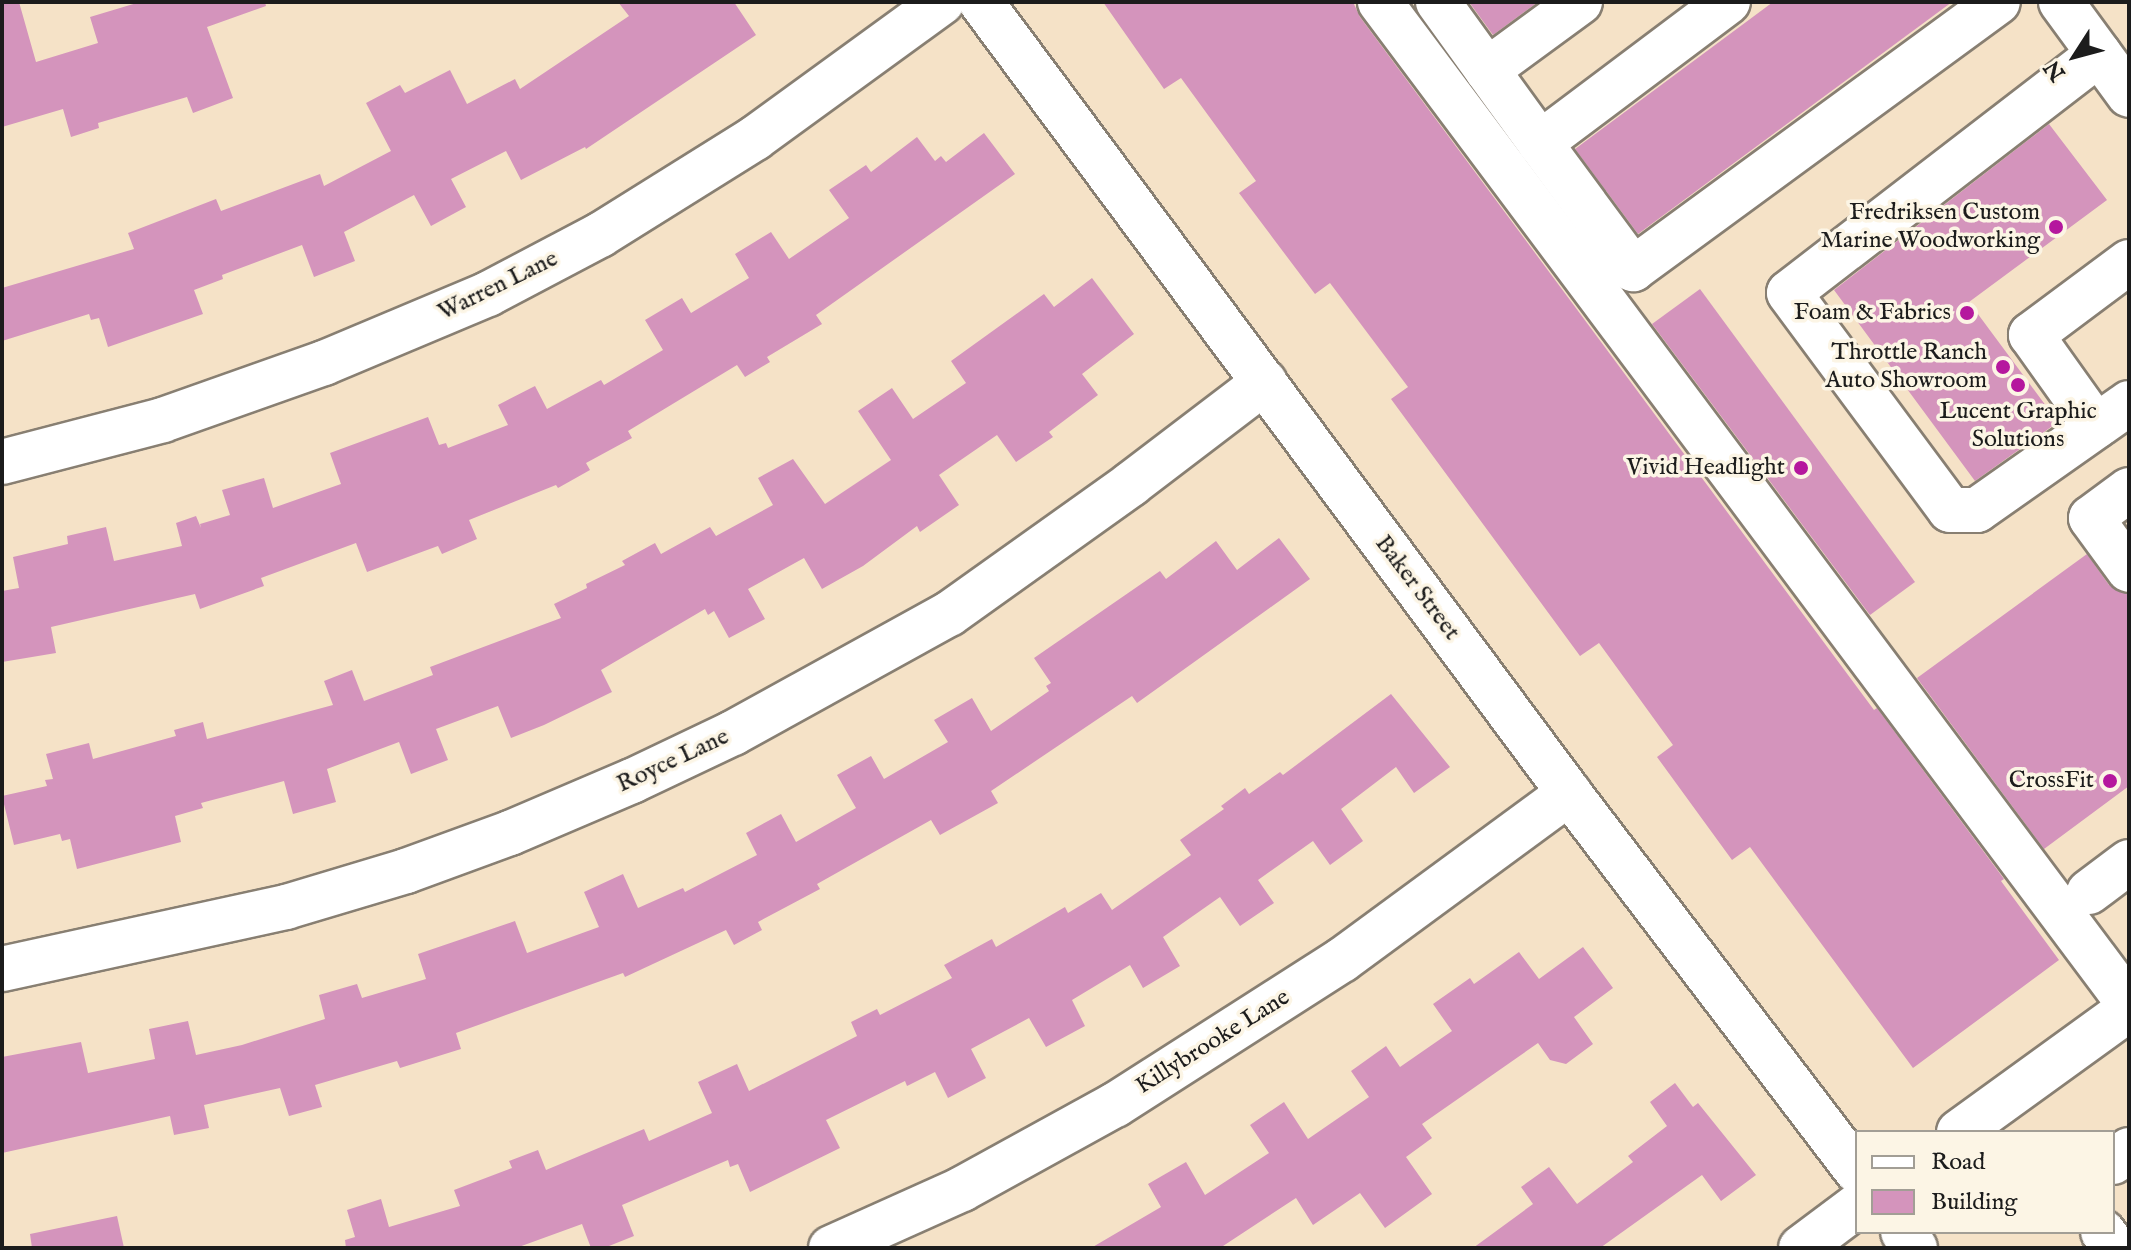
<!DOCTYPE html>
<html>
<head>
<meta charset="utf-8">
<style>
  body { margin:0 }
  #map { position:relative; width:2131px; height:1250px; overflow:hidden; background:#f5e2c7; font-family:"IM FELL English",serif }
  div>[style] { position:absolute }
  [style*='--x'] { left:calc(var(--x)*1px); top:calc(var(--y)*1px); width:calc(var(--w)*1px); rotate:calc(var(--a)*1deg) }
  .building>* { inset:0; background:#d494bc }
  .roads { filter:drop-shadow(2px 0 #887f72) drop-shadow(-2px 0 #887f72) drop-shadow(0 2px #887f72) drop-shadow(0 -2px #887f72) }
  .minor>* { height:44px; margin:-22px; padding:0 22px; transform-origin:22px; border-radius:22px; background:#fff }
  .major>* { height:44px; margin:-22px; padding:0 22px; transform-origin:22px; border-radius:22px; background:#fff }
  .dots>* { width:22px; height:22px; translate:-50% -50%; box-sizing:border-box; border:4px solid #fcf5e5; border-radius:50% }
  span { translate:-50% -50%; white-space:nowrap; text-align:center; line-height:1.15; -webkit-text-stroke:7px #fcf5e5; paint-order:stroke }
  .poi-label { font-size:24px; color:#1c1c1c }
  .right { translate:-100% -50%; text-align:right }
  .street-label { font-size:24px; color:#1c1c1c }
  .frame { position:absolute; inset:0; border:4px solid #1c1c1c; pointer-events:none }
  .legend { position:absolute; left:1855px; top:1130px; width:260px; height:104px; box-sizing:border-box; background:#fcf5e5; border:2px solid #a29e95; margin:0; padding:10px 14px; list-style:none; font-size:24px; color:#1c1c1c }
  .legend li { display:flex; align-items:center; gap:16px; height:40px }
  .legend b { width:40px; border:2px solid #a29e95 }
  .north { position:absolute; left:2035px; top:16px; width:80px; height:80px; -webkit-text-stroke:6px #fcf5e5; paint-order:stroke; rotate:234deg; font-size:22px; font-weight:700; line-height:32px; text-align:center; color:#1c1c1c }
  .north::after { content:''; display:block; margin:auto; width:28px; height:36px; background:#1c1c1c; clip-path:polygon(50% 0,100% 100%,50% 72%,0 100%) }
</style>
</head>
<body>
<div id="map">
  <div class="building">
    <i style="clip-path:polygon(2px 2px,19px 2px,36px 62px,98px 43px,90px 17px,140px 2px,265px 2px,266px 6px,207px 27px,233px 98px,193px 113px,187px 97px,98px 123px,99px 128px,71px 137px,63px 109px,2px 127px)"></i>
    <i style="clip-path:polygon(618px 2px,734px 2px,756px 35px,586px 149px,585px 147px,521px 180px,506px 151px,451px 179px,466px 207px,431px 226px,414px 195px,344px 232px,355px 261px,314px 277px,302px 245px,222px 275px,223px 279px,194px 290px,203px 314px,108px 347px,99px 318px,91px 320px,89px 314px,2px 341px,2px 288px,134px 249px,128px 233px,216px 199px,221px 211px,320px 174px,324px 186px,391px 151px,366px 103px,400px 85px,405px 93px,450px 70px,467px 104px,515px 79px,520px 89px,629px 16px)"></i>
    <i style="clip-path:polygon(1103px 2px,1353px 2px,1360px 17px,1874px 710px,1877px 708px,2004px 879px,2001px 881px,2059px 960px,1913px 1068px,1750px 847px,1732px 860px,1657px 757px,1673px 745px,1599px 643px,1580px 656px,1391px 399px,1408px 387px,1330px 283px,1315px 294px,1239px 193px,1256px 181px,1181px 78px,1164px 89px)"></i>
    <i style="clip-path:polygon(1469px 2px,1538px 2px,1493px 35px)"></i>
    <i style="clip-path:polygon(1773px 2px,1952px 2px,1638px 234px,1575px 149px)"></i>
    <i style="clip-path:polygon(2049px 124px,2107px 200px,1969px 302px,2058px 422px,1975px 481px,1834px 290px)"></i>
    <i style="clip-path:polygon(984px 133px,1015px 174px,816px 315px,822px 324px,767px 357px,770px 362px,745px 377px,737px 365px,628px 431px,632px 438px,586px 463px,590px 470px,558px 488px,556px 485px,469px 520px,477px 539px,442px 554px,438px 546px,367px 572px,356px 543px,261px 578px,264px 586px,200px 609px,195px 594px,51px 627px,56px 653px,2px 662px,2px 591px,19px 588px,13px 557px,68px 544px,67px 536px,106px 527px,114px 561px,182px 546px,176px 523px,196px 516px,201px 528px,200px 524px,230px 515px,222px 490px,264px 478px,273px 508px,341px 484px,330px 453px,428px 417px,439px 445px,446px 443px,448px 448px,508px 425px,498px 405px,535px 386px,547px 409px,601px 380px,604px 385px,663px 350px,645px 320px,682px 298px,691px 313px,749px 278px,735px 254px,771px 232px,789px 259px,849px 218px,829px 190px,866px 165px,871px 172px,917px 137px,935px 161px,941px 156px,946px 162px)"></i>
    <i style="clip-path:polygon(1092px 278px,1134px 334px,1082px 374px,1098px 395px,1049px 432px,1053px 437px,1016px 462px,997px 435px,939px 475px,959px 505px,920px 532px,917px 526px,863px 566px,822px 589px,804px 558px,748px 589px,765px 619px,729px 638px,714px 611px,708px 615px,705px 609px,601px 670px,612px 692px,544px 725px,511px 738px,498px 706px,436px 729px,448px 760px,411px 774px,399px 742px,327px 769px,336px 802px,293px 814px,284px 781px,201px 803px,203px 808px,175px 816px,181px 842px,77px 869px,70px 839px,62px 841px,60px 834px,14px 845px,2px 796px,47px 786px,45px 780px,53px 779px,46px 754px,89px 743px,93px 759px,176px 736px,174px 730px,203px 722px,207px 739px,333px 705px,324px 681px,352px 670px,364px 701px,433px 675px,430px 667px,561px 618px,554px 604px,587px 588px,586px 584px,625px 565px,622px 561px,655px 543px,661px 554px,710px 527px,716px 536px,773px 505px,758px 478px,793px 459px,825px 504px,891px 460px,858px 411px,892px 388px,913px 419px,966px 383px,951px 361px,1044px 294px,1054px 307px)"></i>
    <i style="clip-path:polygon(1700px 289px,1915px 582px,1870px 615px,1652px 324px)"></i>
    <i style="clip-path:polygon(1279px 538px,1310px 579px,1137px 703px,1132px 696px,991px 791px,998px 803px,940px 835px,931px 820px,817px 884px,820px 889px,758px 922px,762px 930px,734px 945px,726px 930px,625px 977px,623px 973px,456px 1033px,461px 1049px,400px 1068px,397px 1061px,315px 1085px,322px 1107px,289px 1116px,280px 1088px,204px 1105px,209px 1128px,174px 1135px,170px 1116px,2px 1153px,2px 1057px,81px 1042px,88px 1073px,155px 1059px,149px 1029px,188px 1021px,196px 1055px,242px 1045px,325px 1019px,319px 995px,357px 984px,362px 998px,426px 979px,418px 954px,515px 921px,527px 953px,599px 927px,584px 892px,623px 874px,638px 908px,683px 888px,685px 892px,757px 855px,746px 833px,781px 814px,796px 842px,856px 808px,837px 775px,871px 756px,884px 779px,948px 742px,934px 720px,972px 698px,991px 731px,1049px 691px,1046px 686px,1051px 683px,1034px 658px,1160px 571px,1166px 579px,1216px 541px,1237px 570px)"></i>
    <i style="clip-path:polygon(2087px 554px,2109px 585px,2129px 595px,2129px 786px,2044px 849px,1917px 678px)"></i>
    <i style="clip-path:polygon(1391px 694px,1450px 767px,1414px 793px,1396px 767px,1341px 809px,1363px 841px,1330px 865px,1313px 841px,1258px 880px,1274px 903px,1240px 926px,1220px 897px,1163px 937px,1180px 966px,1143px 988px,1130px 965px,1072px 1000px,1085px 1026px,1046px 1047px,1029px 1018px,971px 1049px,986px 1078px,948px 1098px,935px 1072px,907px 1086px,905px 1081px,826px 1120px,840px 1148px,750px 1192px,738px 1164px,730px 1167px,728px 1160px,622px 1205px,634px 1236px,604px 1248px,591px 1248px,582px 1224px,516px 1248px,346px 1248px,345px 1240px,355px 1237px,347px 1210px,381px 1199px,389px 1227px,460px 1206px,454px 1190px,512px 1168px,509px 1161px,538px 1150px,546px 1170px,644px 1129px,649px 1141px,712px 1113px,698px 1082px,737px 1064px,749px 1091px,857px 1036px,851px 1022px,877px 1009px,880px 1015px,952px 978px,944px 965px,992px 939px,996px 947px,1065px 907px,1068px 913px,1101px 893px,1112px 910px,1191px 855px,1180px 840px,1224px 809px,1221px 806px,1245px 788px,1249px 794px,1280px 772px,1283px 775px)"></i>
    <i style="clip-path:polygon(1583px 947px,1613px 988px,1574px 1017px,1593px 1044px,1566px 1064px,1550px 1060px,1538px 1043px,1422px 1124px,1432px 1138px,1406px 1157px,1432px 1194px,1385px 1228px,1360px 1193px,1313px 1225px,1296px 1198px,1220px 1248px,1091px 1248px,1161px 1207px,1148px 1184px,1186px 1162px,1205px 1195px,1269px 1153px,1250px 1125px,1284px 1102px,1308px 1139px,1369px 1097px,1351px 1071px,1386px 1046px,1400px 1067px,1452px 1031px,1433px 1004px,1470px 978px,1474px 984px,1519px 952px,1539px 979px)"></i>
    <i style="clip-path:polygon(1675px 1083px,1693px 1107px,1698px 1103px,1756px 1175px,1721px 1201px,1702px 1175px,1600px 1248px,1473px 1248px,1533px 1204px,1521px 1187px,1549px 1167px,1577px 1204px,1633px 1162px,1628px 1156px,1667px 1126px,1650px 1102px)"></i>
    <i style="clip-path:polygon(117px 1216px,124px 1248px,32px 1248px,30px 1234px)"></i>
  </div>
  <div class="roads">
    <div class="minor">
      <i style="--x:1380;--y:2;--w:1251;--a:53.22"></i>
      <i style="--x:1438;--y:2;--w:84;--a:54.2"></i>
      <i style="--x:1580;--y:2;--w:115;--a:143.8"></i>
      <i style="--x:1487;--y:70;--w:90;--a:54"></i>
      <i style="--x:1540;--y:143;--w:235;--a:-36.9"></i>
      <i style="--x:2061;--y:2;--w:115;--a:53.8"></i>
      <i style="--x:2099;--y:54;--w:391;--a:142.4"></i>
      <i style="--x:1789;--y:293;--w:270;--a:53.4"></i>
      <i style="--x:1950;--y:510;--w:27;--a:0"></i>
      <i style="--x:1977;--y:510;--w:186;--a:-35.1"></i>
      <i style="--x:1540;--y:143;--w:157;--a:53.6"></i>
      <i style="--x:1633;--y:269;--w:452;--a:-36.2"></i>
      <i style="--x:2096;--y:426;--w:112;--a:-125.5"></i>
      <i style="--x:2031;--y:335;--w:122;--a:-36.7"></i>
      <i style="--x:2;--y:462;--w:166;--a:-14.6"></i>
      <i style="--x:163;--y:420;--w:171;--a:-19.5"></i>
      <i style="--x:324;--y:363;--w:178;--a:-22.8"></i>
      <i style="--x:488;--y:294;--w:127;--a:-27.8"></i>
      <i style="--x:600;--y:235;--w:183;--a:-32"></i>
      <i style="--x:755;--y:138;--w:231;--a:-36"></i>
      <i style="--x:2129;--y:490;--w:47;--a:143.6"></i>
      <i style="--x:2091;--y:518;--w:64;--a:53.8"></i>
      <i style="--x:2089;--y:892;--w:50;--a:-36.9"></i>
      <i style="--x:2;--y:969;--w:291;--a:-12.3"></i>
      <i style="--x:286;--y:907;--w:125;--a:-16.7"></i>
      <i style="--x:406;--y:871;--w:111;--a:-20.1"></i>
      <i style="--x:510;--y:833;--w:133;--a:-23.1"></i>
      <i style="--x:632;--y:781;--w:112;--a:-25.4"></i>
      <i style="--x:733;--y:733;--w:247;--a:-28.9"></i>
      <i style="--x:949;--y:614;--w:224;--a:-35.5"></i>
      <i style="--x:1131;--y:484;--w:168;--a:-37.3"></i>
      <i style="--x:1959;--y:1132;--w:210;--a:-35.9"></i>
      <i style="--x:2113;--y:1162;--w:20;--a:-37"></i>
      <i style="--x:2103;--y:1232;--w:20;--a:53"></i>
      <i style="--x:831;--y:1248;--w:144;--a:-24.2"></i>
      <i style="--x:962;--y:1189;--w:175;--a:-28.8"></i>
      <i style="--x:1115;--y:1105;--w:269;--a:-32.6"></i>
      <i style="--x:1342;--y:960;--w:282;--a:-36.3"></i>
      <i style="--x:1801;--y:1248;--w:70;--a:-36.9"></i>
    </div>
    <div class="major">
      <i style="--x:981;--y:2;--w:986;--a:53.37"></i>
      <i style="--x:1569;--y:793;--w:475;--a:52.7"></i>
      <i style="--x:1903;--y:1232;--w:20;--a:53"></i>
    </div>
  </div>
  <div class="dots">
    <i style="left:2056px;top:227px;background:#b5179e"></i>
    <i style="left:1967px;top:313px;background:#b5179e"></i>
    <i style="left:2003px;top:367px;background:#b5179e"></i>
    <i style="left:2018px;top:385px;background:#b5179e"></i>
    <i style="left:1801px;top:468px;background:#b5179e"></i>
    <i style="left:2110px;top:781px;background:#b5179e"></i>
  </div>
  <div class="poi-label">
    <span class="right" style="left:2040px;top:227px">Fredriksen Custom<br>Marine Woodworking</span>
    <span class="right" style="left:1951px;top:313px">Foam &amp; Fabrics</span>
    <span class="right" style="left:1987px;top:367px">Throttle Ranch<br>Auto Showroom</span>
    <span style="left:2018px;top:426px">Lucent Graphic<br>Solutions</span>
    <span class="right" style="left:1785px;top:468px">Vivid Headlight</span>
    <span class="right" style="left:2094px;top:781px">CrossFit</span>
  </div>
  <div class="street-label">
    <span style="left:498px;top:286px;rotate:-26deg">Warren Lane</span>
    <span style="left:1417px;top:588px;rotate:53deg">Baker Street</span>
    <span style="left:673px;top:761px;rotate:-25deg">Royce Lane</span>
    <span style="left:1213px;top:1042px;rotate:-32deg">Killybrooke Lane</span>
  </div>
  <div class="frame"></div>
  <ul class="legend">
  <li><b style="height:10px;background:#fff"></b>Road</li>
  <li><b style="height:22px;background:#d494bc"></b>Building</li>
  </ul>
  <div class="north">N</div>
</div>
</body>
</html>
